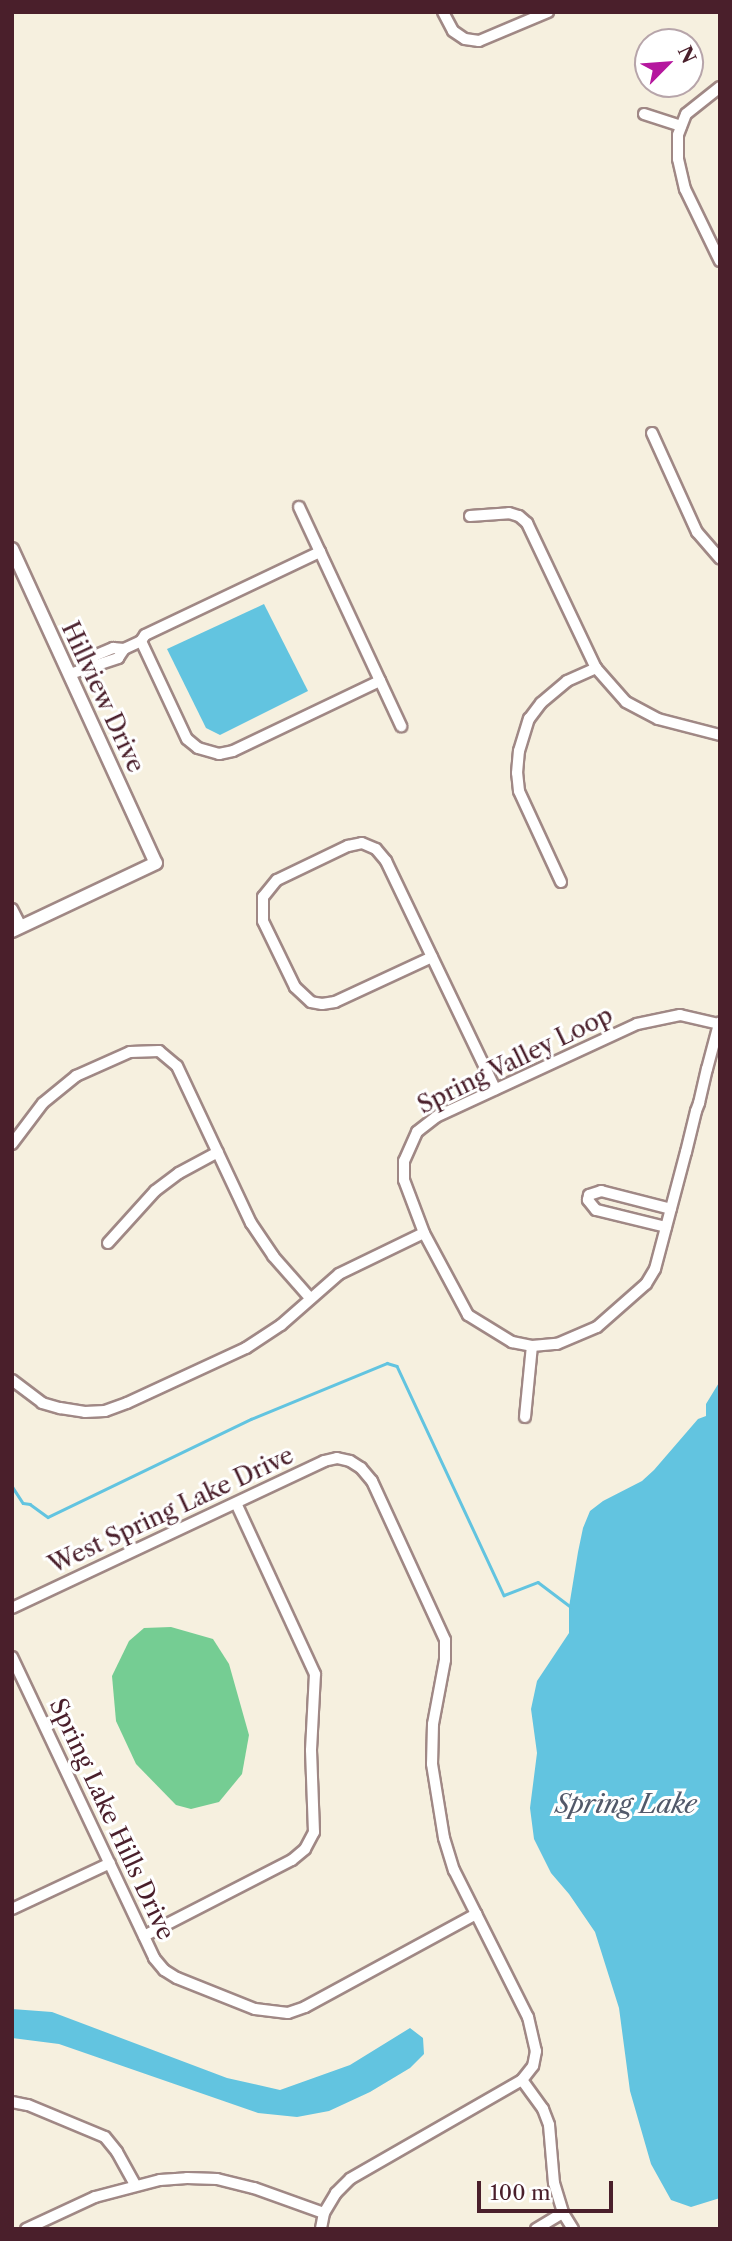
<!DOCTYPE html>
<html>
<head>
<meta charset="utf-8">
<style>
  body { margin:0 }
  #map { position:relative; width:732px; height:2241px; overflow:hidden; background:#f6f0df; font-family:"Libre Caslon Text",serif }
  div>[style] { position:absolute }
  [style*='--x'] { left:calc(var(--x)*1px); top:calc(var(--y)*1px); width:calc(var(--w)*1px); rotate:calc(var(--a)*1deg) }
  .green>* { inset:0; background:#75cd93 }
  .water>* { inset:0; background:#62c4e0 }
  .stream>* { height:2.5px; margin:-1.25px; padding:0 1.25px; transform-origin:1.25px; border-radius:1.25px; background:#62c4e0 }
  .roads { filter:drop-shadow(2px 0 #a08885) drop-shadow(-2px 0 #a08885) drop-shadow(0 2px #a08885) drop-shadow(0 -2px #a08885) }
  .minor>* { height:10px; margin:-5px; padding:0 5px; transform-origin:5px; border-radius:5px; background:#fff }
  .tertiary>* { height:12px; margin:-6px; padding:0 6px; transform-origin:6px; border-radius:6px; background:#fff }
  span { translate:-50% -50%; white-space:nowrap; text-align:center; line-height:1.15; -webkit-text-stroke:6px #fff; paint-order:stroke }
  .street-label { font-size:24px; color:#4a1f2b }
  .water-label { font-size:26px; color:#52596a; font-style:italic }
  .frame { position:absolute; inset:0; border:14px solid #4a1f2b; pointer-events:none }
  .north { position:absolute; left:634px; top:28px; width:70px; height:70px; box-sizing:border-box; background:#fff; border:2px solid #b7a5aa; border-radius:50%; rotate:65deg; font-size:19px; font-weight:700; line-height:28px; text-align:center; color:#4a1f2b }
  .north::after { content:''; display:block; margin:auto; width:24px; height:32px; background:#b5179e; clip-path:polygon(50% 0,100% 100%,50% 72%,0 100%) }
  .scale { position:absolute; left:477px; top:2181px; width:136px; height:32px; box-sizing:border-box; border:4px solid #4a1f2b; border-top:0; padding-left:9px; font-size:21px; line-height:24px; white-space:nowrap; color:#4a1f2b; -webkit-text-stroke:5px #fff; paint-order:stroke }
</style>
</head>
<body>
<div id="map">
  <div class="green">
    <i style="clip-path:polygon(171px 1627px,213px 1639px,229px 1664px,249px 1735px,242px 1774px,219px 1802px,191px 1809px,176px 1805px,136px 1764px,116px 1721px,112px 1676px,129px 1641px,144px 1628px)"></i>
  </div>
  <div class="water">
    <i style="clip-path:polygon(264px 604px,308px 691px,220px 735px,206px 728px,167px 649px)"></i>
    <i style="clip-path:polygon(720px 1381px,720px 2198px,691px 2207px,671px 2200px,651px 2164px,630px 2091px,619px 2008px,595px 1932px,569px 1894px,551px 1873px,534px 1839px,530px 1808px,537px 1753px,531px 1709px,537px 1681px,569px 1633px,569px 1607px,578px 1552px,583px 1528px,590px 1511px,603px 1501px,642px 1481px,654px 1470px,698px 1419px,706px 1416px,706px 1404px)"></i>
    <i style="clip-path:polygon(12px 2009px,52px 2012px,227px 2078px,280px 2090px,350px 2065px,410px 2028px,423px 2038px,424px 2054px,410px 2068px,370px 2092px,329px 2111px,297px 2117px,258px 2113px,59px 2044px,12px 2038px)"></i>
  </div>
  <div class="stream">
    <i style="--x:12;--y:1486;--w:20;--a:57"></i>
    <i style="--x:23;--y:1503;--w:7;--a:8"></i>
    <i style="--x:30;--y:1504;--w:22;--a:36"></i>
    <i style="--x:48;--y:1517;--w:225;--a:-25.8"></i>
    <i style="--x:251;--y:1419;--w:147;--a:-22.4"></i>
    <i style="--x:387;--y:1363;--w:10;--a:17"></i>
    <i style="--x:397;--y:1366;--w:253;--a:65"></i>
    <i style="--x:504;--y:1595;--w:36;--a:-21"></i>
    <i style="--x:538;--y:1582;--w:41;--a:37.1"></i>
  </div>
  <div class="roads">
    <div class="minor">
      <i style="--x:443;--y:12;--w:21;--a:62"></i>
      <i style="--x:453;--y:31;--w:14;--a:34"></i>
      <i style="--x:465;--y:39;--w:14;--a:8"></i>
      <i style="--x:479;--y:41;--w:75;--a:-22.8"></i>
      <i style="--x:720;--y:87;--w:43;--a:141.5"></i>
      <i style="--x:686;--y:114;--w:22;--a:111"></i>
      <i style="--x:678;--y:135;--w:24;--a:90"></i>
      <i style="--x:678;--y:159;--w:31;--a:77"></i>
      <i style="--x:685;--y:189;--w:80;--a:64.1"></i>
      <i style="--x:644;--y:114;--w:39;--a:18"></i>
      <i style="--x:652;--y:433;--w:109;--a:65.6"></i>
      <i style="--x:697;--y:532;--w:35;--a:49"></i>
      <i style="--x:299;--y:507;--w:242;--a:65"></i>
      <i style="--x:470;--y:516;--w:39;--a:-4"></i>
      <i style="--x:509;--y:513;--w:10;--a:17"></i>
      <i style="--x:519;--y:516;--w:11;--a:41"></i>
      <i style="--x:527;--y:523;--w:161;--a:64.6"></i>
      <i style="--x:596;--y:668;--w:45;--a:48.6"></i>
      <i style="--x:626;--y:702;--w:36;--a:28"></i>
      <i style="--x:658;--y:719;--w:64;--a:14.5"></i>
      <i style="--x:141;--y:641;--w:7;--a:-56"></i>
      <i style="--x:145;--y:635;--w:194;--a:-25.4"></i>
      <i style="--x:89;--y:666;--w:11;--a:-63"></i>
      <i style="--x:94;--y:656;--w:21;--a:-23"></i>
      <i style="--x:113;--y:648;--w:11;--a:5"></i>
      <i style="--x:70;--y:674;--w:51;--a:-18.4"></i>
      <i style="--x:118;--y:658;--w:11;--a:-56"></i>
      <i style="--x:124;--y:649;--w:19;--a:-25"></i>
      <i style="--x:141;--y:641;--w:108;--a:64.9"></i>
      <i style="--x:187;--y:739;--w:14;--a:39"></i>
      <i style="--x:198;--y:748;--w:22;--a:16"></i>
      <i style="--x:219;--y:754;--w:14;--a:-12"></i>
      <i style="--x:233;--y:751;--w:163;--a:-25.5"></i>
      <i style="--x:561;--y:882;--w:100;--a:-114.8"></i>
      <i style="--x:519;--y:791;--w:18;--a:-96"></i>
      <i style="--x:517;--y:773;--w:22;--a:-85"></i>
      <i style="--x:519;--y:751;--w:34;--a:-73"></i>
      <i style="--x:529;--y:719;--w:20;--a:-53"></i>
      <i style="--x:541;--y:703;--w:34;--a:-40"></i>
      <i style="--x:567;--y:681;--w:32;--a:-24"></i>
      <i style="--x:12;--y:909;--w:20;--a:63"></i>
      <i style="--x:432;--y:957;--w:107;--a:155.1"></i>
      <i style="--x:335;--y:1002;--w:13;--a:171"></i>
      <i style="--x:322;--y:1004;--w:11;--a:-170"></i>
      <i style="--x:311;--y:1002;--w:22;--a:-137"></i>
      <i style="--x:295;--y:987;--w:73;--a:-115.9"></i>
      <i style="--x:263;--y:921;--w:24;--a:-90"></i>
      <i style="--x:263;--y:897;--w:22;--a:-51"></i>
      <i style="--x:277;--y:880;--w:79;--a:-25.6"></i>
      <i style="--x:348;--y:846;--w:14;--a:-12"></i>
      <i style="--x:362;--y:843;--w:15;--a:23"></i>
      <i style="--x:376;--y:849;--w:16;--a:50"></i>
      <i style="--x:386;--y:861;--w:253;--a:64.4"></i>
      <i style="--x:719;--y:1024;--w:40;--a:-167"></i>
      <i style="--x:680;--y:1015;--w:44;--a:168.2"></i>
      <i style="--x:637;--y:1024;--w:221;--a:155.2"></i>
      <i style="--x:436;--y:1117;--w:24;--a:142"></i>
      <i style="--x:417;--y:1132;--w:32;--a:114"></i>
      <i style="--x:404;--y:1161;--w:19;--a:90"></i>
      <i style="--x:404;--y:1180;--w:57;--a:69.3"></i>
      <i style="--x:424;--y:1233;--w:93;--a:61.8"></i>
      <i style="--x:468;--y:1315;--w:52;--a:31.5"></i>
      <i style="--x:512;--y:1342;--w:20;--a:11"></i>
      <i style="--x:532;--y:1346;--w:25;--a:-5"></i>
      <i style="--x:557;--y:1344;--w:43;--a:-23"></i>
      <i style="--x:597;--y:1327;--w:65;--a:-41.3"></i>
      <i style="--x:646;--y:1284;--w:17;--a:-59"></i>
      <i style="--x:655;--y:1269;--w:121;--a:-75.2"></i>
      <i style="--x:686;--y:1152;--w:42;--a:-76.3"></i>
      <i style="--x:696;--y:1111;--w:9;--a:-69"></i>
      <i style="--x:699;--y:1103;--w:35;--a:-77"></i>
      <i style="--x:707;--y:1069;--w:47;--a:-75.1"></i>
      <i style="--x:719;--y:1024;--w:2;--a:-63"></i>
      <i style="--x:12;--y:1144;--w:51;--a:-52.9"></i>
      <i style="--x:43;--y:1103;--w:43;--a:-39.3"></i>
      <i style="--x:76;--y:1076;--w:59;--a:-24"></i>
      <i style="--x:130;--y:1052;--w:29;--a:-2"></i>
      <i style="--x:159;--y:1051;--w:23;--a:40"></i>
      <i style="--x:177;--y:1066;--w:174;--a:64.8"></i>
      <i style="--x:251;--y:1223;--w:40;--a:56"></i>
      <i style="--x:273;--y:1256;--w:56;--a:48.6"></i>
      <i style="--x:666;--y:1227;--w:72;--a:-166.3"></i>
      <i style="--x:596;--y:1210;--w:13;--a:-129"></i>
      <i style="--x:588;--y:1200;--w:5;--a:-79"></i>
      <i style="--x:589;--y:1195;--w:13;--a:-18"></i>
      <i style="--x:601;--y:1191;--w:72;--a:14.4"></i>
      <i style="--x:108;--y:1243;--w:70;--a:-47.9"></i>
      <i style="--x:155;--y:1191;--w:30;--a:-37"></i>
      <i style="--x:179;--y:1173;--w:44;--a:-28.3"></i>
      <i style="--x:12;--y:1380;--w:38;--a:37"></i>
      <i style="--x:42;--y:1403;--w:19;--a:16"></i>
      <i style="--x:60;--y:1408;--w:25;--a:9"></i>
      <i style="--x:85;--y:1412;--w:20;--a:-3"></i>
      <i style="--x:105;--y:1411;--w:23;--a:-20"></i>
      <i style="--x:127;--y:1403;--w:131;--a:-24.8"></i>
      <i style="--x:246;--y:1348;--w:42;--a:-33.3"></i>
      <i style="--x:281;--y:1325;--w:77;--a:-41.3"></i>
      <i style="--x:339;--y:1274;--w:94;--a:-25.8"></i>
      <i style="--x:525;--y:1417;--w:71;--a:-84.4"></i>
      <i style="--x:12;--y:1608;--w:345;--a:-25.2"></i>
      <i style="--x:324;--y:1461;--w:13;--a:-13"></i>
      <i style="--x:337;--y:1458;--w:13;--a:13"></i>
      <i style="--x:350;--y:1461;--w:13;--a:32"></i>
      <i style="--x:361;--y:1468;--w:17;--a:50"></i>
      <i style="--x:372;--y:1481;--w:175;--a:65.3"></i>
      <i style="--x:445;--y:1640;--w:20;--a:90"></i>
      <i style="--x:445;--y:1660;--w:65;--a:100.6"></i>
      <i style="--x:433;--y:1724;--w:40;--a:91.4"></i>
      <i style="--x:432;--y:1764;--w:75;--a:80.8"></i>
      <i style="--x:444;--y:1838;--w:34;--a:73"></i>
      <i style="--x:454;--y:1870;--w:165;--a:63.3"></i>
      <i style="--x:528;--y:2017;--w:35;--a:77"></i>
      <i style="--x:536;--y:2051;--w:15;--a:101"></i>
      <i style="--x:533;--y:2066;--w:18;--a:128"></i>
      <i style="--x:522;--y:2080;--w:198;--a:150.1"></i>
      <i style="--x:350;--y:2179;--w:20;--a:135"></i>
      <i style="--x:336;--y:2193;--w:23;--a:121"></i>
      <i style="--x:324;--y:2213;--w:16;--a:101"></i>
      <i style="--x:12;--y:1657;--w:333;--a:64.7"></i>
      <i style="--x:154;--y:1958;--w:16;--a:50"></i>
      <i style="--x:164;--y:1970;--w:15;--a:32"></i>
      <i style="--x:177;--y:1978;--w:84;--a:21.7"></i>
      <i style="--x:255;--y:2009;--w:33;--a:7"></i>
      <i style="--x:288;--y:2013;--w:18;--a:-19"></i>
      <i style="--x:305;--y:2007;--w:195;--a:-28.5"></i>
      <i style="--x:12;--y:1909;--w:108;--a:-25.1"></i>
      <i style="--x:144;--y:1936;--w:166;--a:-27.2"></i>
      <i style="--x:292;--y:1860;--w:17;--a:-40"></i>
      <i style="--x:305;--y:1849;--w:19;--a:-62"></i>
      <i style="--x:314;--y:1832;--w:82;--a:-92.1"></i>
      <i style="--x:311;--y:1750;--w:76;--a:-87"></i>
      <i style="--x:315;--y:1674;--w:188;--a:-114.8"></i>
      <i style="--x:522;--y:2080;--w:36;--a:54"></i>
      <i style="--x:543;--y:2109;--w:17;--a:69"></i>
      <i style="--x:549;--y:2125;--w:58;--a:85.1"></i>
      <i style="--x:554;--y:2183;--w:31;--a:73"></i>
      <i style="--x:563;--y:2213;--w:19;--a:58"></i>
      <i style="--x:12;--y:2102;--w:16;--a:11"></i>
      <i style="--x:28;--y:2105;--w:83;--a:22.6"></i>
      <i style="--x:105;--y:2137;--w:19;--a:51"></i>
      <i style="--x:117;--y:2152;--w:38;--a:61"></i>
      <i style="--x:26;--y:2229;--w:76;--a:-24.9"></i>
      <i style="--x:95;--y:2197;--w:67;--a:-14.7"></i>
      <i style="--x:160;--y:2180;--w:27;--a:-4"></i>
      <i style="--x:187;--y:2178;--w:30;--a:2"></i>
      <i style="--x:217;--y:2179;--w:38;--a:14"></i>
      <i style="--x:254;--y:2188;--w:74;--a:19.7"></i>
      <i style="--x:536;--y:2229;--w:31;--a:-31"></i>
    </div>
    <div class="tertiary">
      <i style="--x:12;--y:549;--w:345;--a:65.4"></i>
      <i style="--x:156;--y:863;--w:159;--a:154.7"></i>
    </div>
  </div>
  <div class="street-label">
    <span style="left:103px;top:697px;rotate:65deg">Hillview Drive</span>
    <span style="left:515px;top:1060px;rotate:-26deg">Spring Valley Loop</span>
    <span style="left:171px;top:1510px;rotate:-25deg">West Spring Lake Drive</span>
    <span style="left:112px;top:1819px;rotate:65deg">Spring Lake Hills Drive</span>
  </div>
  <div class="water-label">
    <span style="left:626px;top:1805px">Spring Lake</span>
  </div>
  <div class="frame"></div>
  <div class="north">N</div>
  <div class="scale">100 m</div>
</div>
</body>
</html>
